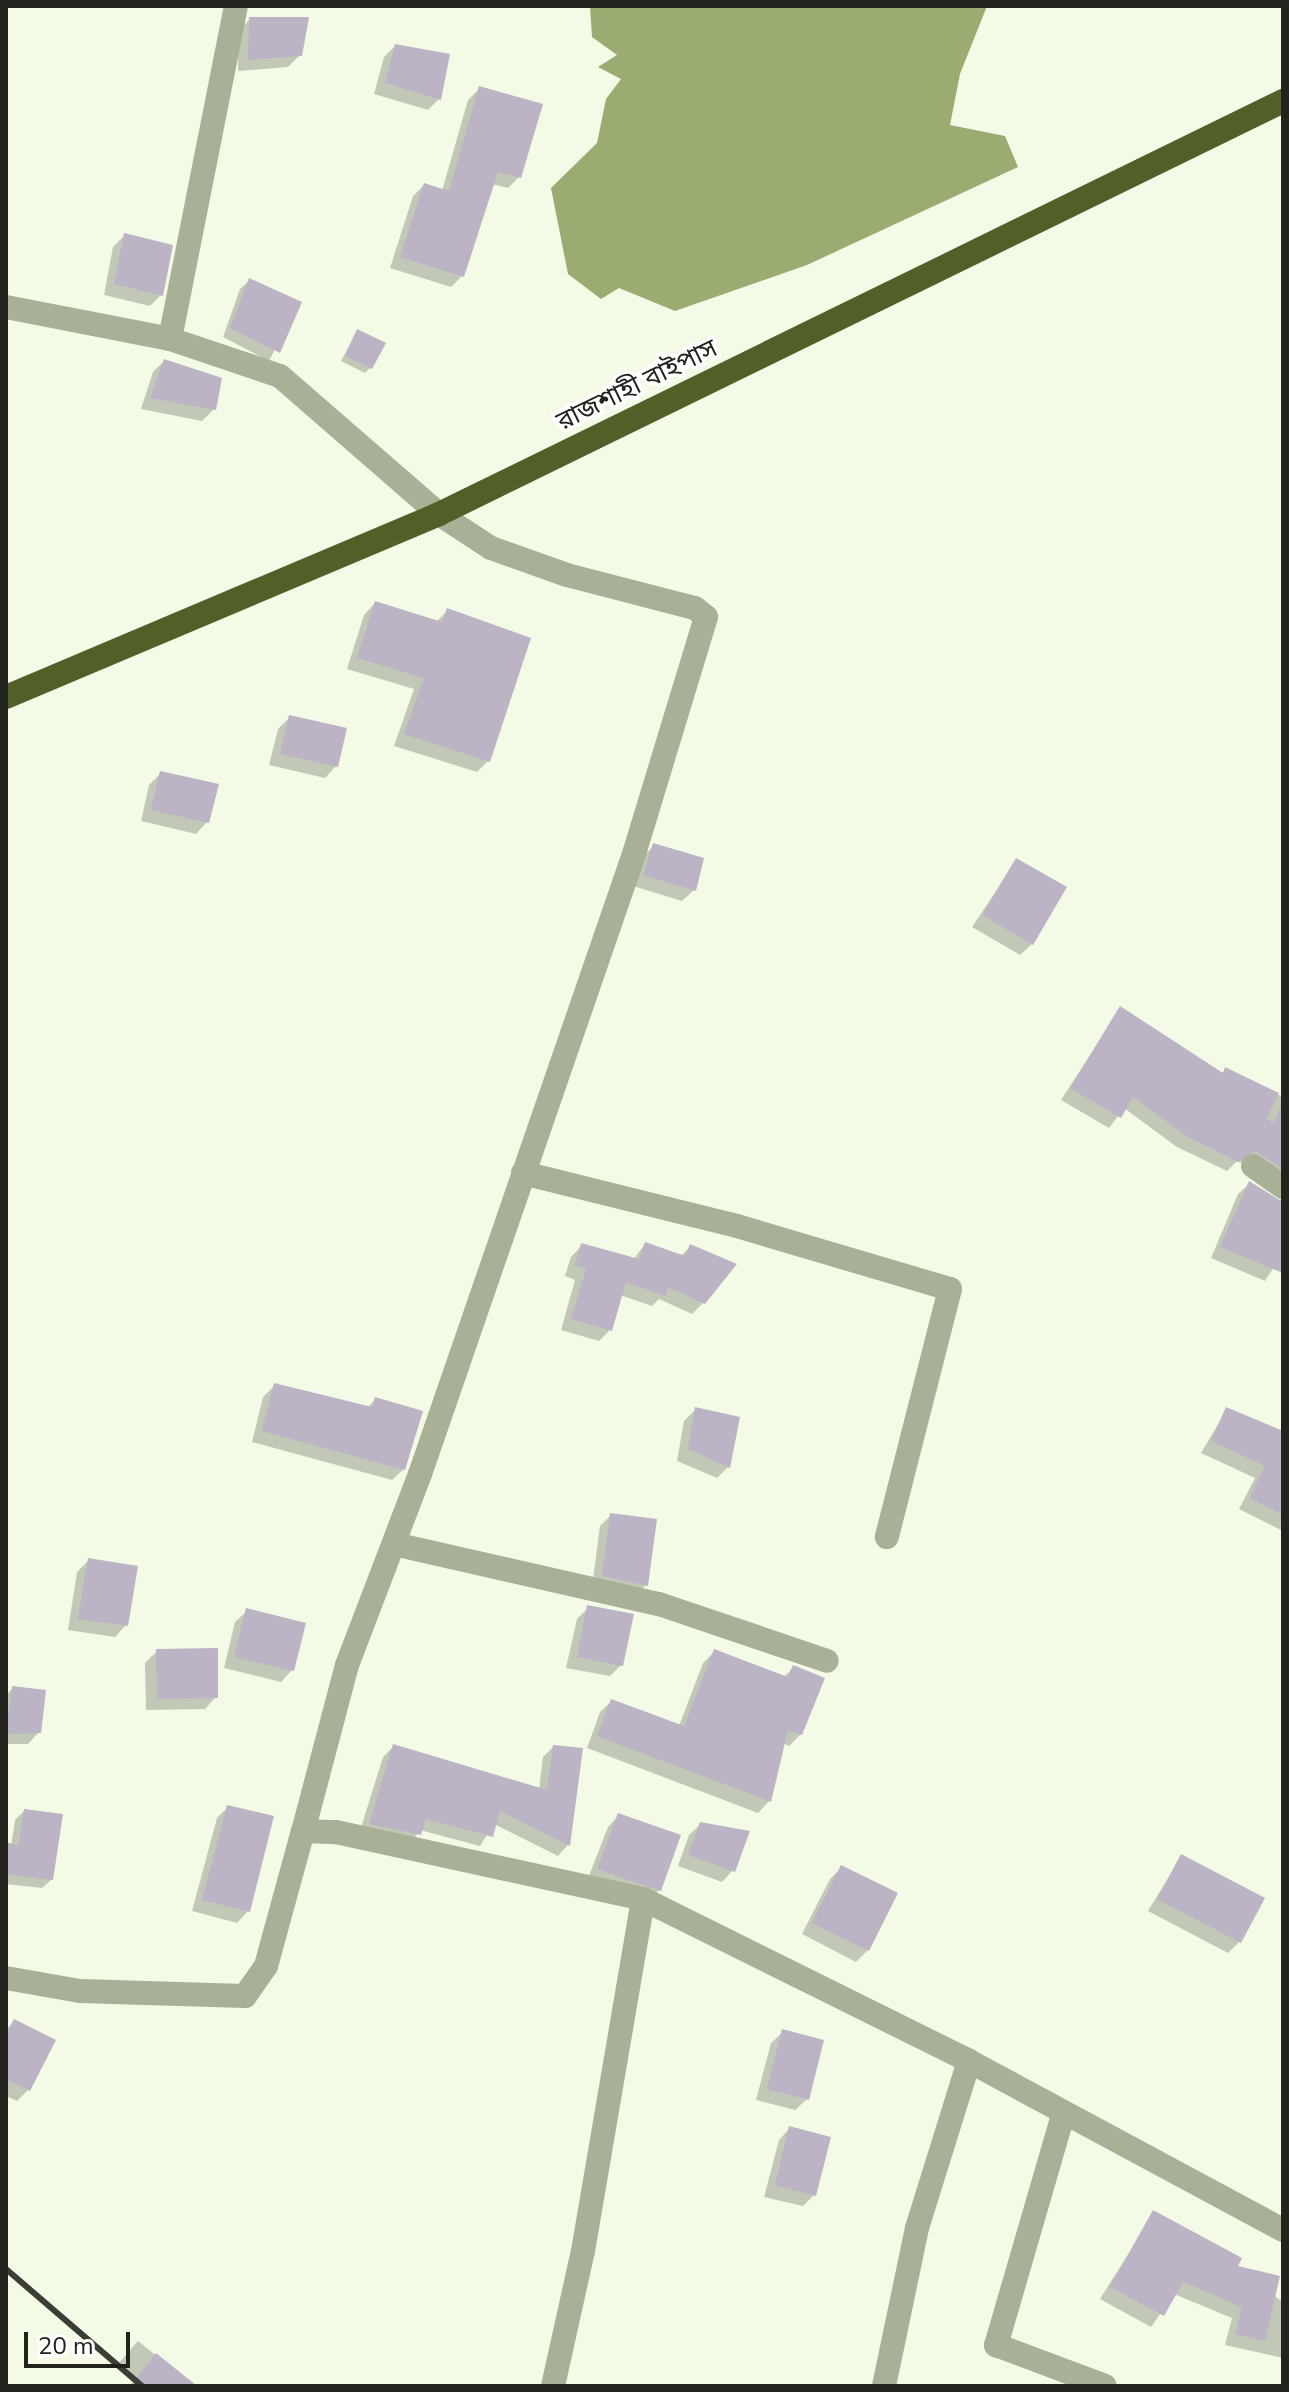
<!DOCTYPE html>
<html>
<head>
<meta charset="utf-8">
<style>
  body { margin:0 }
  #map { position:relative; width:1289px; height:2392px; overflow:hidden; background:#f3fae6; font-family:"Nunito Sans","Noto Sans Bengali",sans-serif }
  div>[style] { position:absolute }
  [style*='--x'] { left:calc(var(--x)*1px); top:calc(var(--y)*1px); width:calc(var(--w)*1px); rotate:calc(var(--a)*1deg) }
  .water>* { inset:0; background:#9aac71 }
  .shadow>* { inset:0; background:#0003 }
  .building>* { inset:0; background:#bcb3c4 }
  .minor>* { height:24px; margin:-12px; padding:0 12px; transform-origin:12px; border-radius:12px; background:#a8b096 }
  .highway>* { height:24px; margin:-12px; padding:0 12px; transform-origin:12px; border-radius:12px; background:#516028 }
  .rail>* { height:6px; margin:-3px; padding:0 3px; transform-origin:3px; border-radius:3px; background:#3b3e35 }
  span { translate:-50% -50%; white-space:nowrap; text-align:center; line-height:1.15; -webkit-text-stroke:7px #fff; paint-order:stroke }
  .street-label { font-size:26px; color:#21231c }
  .frame { position:absolute; inset:0; border:8px solid #21231c; pointer-events:none }
  .scale { position:absolute; left:24px; top:2332px; width:106px; height:36px; box-sizing:border-box; border:4px solid #21231c; border-top:0; padding-left:10px; font-size:24px; line-height:28px; white-space:nowrap; color:#21231c; -webkit-text-stroke:6px #fff; paint-order:stroke }
</style>
</head>
<body>
<div id="map">
  <div class="water">
    <i style="clip-path:polygon(590px 6px,987px 6px,960px 74px,950px 125px,1005px 136px,1018px 167px,807px 265px,675px 311px,619px 288px,601px 299px,568px 274px,551px 188px,597px 143px,606px 99px,621px 79px,598px 67px,617px 55px,592px 37px)"></i>
  </div>
  <div class="shadow">
    <i style="clip-path:polygon(250px 19px,300px 55px,288px 67px,238px 71px,238px 31px)"></i>
    <i style="clip-path:polygon(395px 46px,439px 99px,428px 110px,374px 94px,384px 57px)"></i>
    <i style="clip-path:polygon(480px 88px,519px 177px,508px 188px,492px 184px,462px 276px,451px 287px,390px 268px,413px 196px,424px 185px,442px 191px,468px 100px)"></i>
    <i style="clip-path:polygon(124px 236px,161px 295px,150px 306px,104px 295px,113px 247px)"></i>
    <i style="clip-path:polygon(249px 281px,299px 303px,269px 361px,223px 337px,240px 289px)"></i>
    <i style="clip-path:polygon(358px 331px,370px 368px,365px 373px,341px 361px)"></i>
    <i style="clip-path:polygon(164px 361px,214px 409px,202px 421px,141px 409px,153px 372px)"></i>
    <i style="clip-path:polygon(375px 603px,436px 622px,448px 610px,488px 761px,477px 772px,394px 746px,414px 689px,347px 669px,364px 615px)"></i>
    <i style="clip-path:polygon(290px 717px,336px 766px,325px 778px,269px 765px,278px 729px)"></i>
    <i style="clip-path:polygon(161px 773px,207px 822px,196px 834px,141px 821px,149px 785px)"></i>
    <i style="clip-path:polygon(654px 846px,694px 890px,682px 901px,633px 886px,642px 857px)"></i>
    <i style="clip-path:polygon(1016px 861px,1032px 944px,1020px 955px,972px 927px)"></i>
    <i style="clip-path:polygon(1120px 1009px,1221px 1074px,1226px 1070px,1283px 1097px,1283px 1190px,1250px 1163px,1236px 1162px,1227px 1171px,1177px 1147px,1124px 1108px,1109px 1128px,1061px 1100px)"></i>
    <i style="clip-path:polygon(1249px 1184px,1283px 1204px,1283px 1253px,1265px 1281px,1211px 1258px,1238px 1194px)"></i>
    <i style="clip-path:polygon(645px 1244px,681px 1256px,691px 1246px,704px 1302px,692px 1314px,659px 1299px,652px 1306px,620px 1295px,610px 1330px,599px 1341px,561px 1330px,575px 1280px,565px 1276px,571px 1257px,582px 1245px,633px 1260px)"></i>
    <i style="clip-path:polygon(275px 1385px,367px 1408px,376px 1399px,404px 1469px,392px 1480px,252px 1442px,263px 1397px)"></i>
    <i style="clip-path:polygon(1227px 1409px,1283px 1435px,1283px 1531px,1239px 1509px,1255px 1478px,1201px 1453px)"></i>
    <i style="clip-path:polygon(695px 1410px,728px 1467px,717px 1478px,677px 1461px,684px 1421px)"></i>
    <i style="clip-path:polygon(611px 1515px,646px 1585px,634px 1596px,592px 1587px,600px 1526px)"></i>
    <i style="clip-path:polygon(89px 1560px,126px 1625px,115px 1637px,68px 1630px,77px 1572px)"></i>
    <i style="clip-path:polygon(588px 1608px,621px 1665px,610px 1676px,566px 1668px,577px 1619px)"></i>
    <i style="clip-path:polygon(247px 1611px,292px 1670px,281px 1682px,224px 1668px,235px 1622px)"></i>
    <i style="clip-path:polygon(157px 1651px,216px 1697px,205px 1709px,146px 1710px,145px 1663px)"></i>
    <i style="clip-path:polygon(715px 1651px,783px 1678px,793px 1668px,801px 1734px,789px 1746px,783px 1743px,769px 1801px,758px 1813px,587px 1748px,600px 1712px,612px 1701px,679px 1726px,703px 1663px)"></i>
    <i style="clip-path:polygon(13px 1688px,39px 1732px,28px 1744px,6px 1744px,6px 1695px)"></i>
    <i style="clip-path:polygon(394px 1746px,539px 1790px,543px 1757px,553px 1747px,581px 1750px,568px 1845px,558px 1856px,494px 1824px,480px 1846px,420px 1830px,409px 1845px,359px 1834px,383px 1757px)"></i>
    <i style="clip-path:polygon(228px 1807px,248px 1911px,237px 1923px,192px 1911px,217px 1818px)"></i>
    <i style="clip-path:polygon(24px 1811px,52px 1879px,42px 1888px,6px 1884px,6px 1844px,11px 1846px,15px 1820px)"></i>
    <i style="clip-path:polygon(619px 1815px,659px 1890px,648px 1901px,587px 1881px,608px 1827px)"></i>
    <i style="clip-path:polygon(701px 1824px,733px 1870px,722px 1882px,678px 1866px,689px 1835px)"></i>
    <i style="clip-path:polygon(1181px 1857px,1240px 1941px,1228px 1953px,1148px 1911px)"></i>
    <i style="clip-path:polygon(841px 1868px,868px 1950px,856px 1962px,802px 1934px,830px 1879px)"></i>
    <i style="clip-path:polygon(14px 2021px,28px 2090px,17px 2101px,6px 2096px,6px 2030px)"></i>
    <i style="clip-path:polygon(783px 2032px,807px 2099px,795px 2110px,756px 2100px,771px 2043px)"></i>
    <i style="clip-path:polygon(790px 2128px,814px 2195px,803px 2206px,764px 2197px,779px 2140px)"></i>
    <i style="clip-path:polygon(1154px 2213px,1283px 2302px,1283px 2358px,1225px 2345px,1232px 2318px,1174px 2294px,1151px 2327px,1100px 2299px)"></i>
    <i style="clip-path:polygon(138px 2341px,194px 2386px,145px 2386px,118px 2364px)"></i>
  </div>
  <div class="building">
    <i style="clip-path:polygon(249px 17px,309px 17px,302px 56px,248px 60px)"></i>
    <i style="clip-path:polygon(395px 44px,450px 54px,441px 100px,385px 83px)"></i>
    <i style="clip-path:polygon(479px 86px,543px 104px,521px 178px,498px 172px,464px 277px,400px 257px,424px 183px,449px 191px)"></i>
    <i style="clip-path:polygon(124px 233px,173px 245px,163px 296px,114px 284px)"></i>
    <i style="clip-path:polygon(249px 278px,302px 302px,280px 353px,230px 328px)"></i>
    <i style="clip-path:polygon(357px 329px,386px 343px,372px 369px,345px 355px)"></i>
    <i style="clip-path:polygon(164px 359px,222px 378px,216px 410px,150px 398px)"></i>
    <i style="clip-path:polygon(375px 601px,442px 622px,447px 608px,531px 638px,490px 762px,404px 734px,424px 678px,357px 658px)"></i>
    <i style="clip-path:polygon(289px 715px,347px 728px,338px 767px,280px 754px)"></i>
    <i style="clip-path:polygon(160px 771px,219px 784px,209px 823px,151px 810px)"></i>
    <i style="clip-path:polygon(653px 843px,704px 858px,696px 891px,643px 875px)"></i>
    <i style="clip-path:polygon(1016px 858px,1067px 887px,1033px 945px,982px 915px)"></i>
    <i style="clip-path:polygon(1120px 1006px,1223px 1073px,1225px 1067px,1279px 1093px,1266px 1119px,1274px 1123px,1283px 1101px,1283px 1169px,1255px 1151px,1239px 1162px,1188px 1137px,1133px 1097px,1121px 1118px,1070px 1088px)"></i>
    <i style="clip-path:polygon(1249px 1181px,1283px 1202px,1283px 1273px,1220px 1247px)"></i>
    <i style="clip-path:polygon(645px 1242px,685px 1256px,690px 1244px,737px 1264px,705px 1304px,668px 1287px,665px 1296px,626px 1282px,612px 1331px,571px 1319px,586px 1269px,575px 1265px,581px 1243px,639px 1259px)"></i>
    <i style="clip-path:polygon(274px 1383px,372px 1407px,375px 1397px,423px 1411px,405px 1470px,262px 1431px)"></i>
    <i style="clip-path:polygon(695px 1407px,740px 1417px,730px 1468px,688px 1449px)"></i>
    <i style="clip-path:polygon(1226px 1407px,1283px 1431px,1283px 1515px,1249px 1498px,1265px 1466px,1211px 1441px)"></i>
    <i style="clip-path:polygon(610px 1513px,657px 1519px,648px 1586px,602px 1576px)"></i>
    <i style="clip-path:polygon(88px 1558px,138px 1566px,128px 1626px,78px 1619px)"></i>
    <i style="clip-path:polygon(587px 1605px,634px 1614px,623px 1666px,577px 1657px)"></i>
    <i style="clip-path:polygon(246px 1608px,306px 1623px,294px 1671px,234px 1657px)"></i>
    <i style="clip-path:polygon(218px 1648px,218px 1698px,157px 1699px,156px 1649px)"></i>
    <i style="clip-path:polygon(714px 1649px,788px 1677px,793px 1665px,825px 1678px,802px 1735px,788px 1730px,771px 1802px,597px 1736px,611px 1699px,684px 1726px)"></i>
    <i style="clip-path:polygon(12px 1686px,46px 1690px,41px 1733px,6px 1734px)"></i>
    <i style="clip-path:polygon(393px 1744px,547px 1790px,553px 1745px,583px 1748px,570px 1846px,500px 1811px,493px 1837px,426px 1819px,421px 1835px,369px 1824px)"></i>
    <i style="clip-path:polygon(227px 1805px,274px 1816px,250px 1912px,202px 1900px)"></i>
    <i style="clip-path:polygon(24px 1809px,63px 1814px,53px 1880px,6px 1874px,6px 1842px,18px 1846px)"></i>
    <i style="clip-path:polygon(618px 1813px,681px 1835px,661px 1891px,597px 1869px)"></i>
    <i style="clip-path:polygon(700px 1822px,750px 1831px,735px 1872px,688px 1855px)"></i>
    <i style="clip-path:polygon(1181px 1854px,1265px 1898px,1241px 1943px,1157px 1899px)"></i>
    <i style="clip-path:polygon(841px 1865px,898px 1893px,869px 1951px,812px 1923px)"></i>
    <i style="clip-path:polygon(14px 2019px,56px 2040px,30px 2091px,6px 2079px,6px 2035px)"></i>
    <i style="clip-path:polygon(782px 2029px,824px 2040px,809px 2100px,767px 2089px)"></i>
    <i style="clip-path:polygon(789px 2126px,831px 2137px,816px 2196px,775px 2185px)"></i>
    <i style="clip-path:polygon(1153px 2210px,1242px 2258px,1238px 2266px,1280px 2276px,1265px 2341px,1235px 2334px,1242px 2307px,1183px 2282px,1164px 2316px,1110px 2287px)"></i>
    <i style="clip-path:polygon(156px 2353px,197px 2386px,130px 2386px)"></i>
  </div>
  <div class="minor">
    <i style="--x:6;--y:307;--w:167;--a:11"></i>
    <i style="--x:170;--y:339;--w:116;--a:18.6"></i>
    <i style="--x:280;--y:376;--w:211;--a:41"></i>
    <i style="--x:439;--y:514;--w:62;--a:33.2"></i>
    <i style="--x:491;--y:548;--w:81;--a:19.6"></i>
    <i style="--x:567;--y:575;--w:132;--a:14.5"></i>
    <i style="--x:695;--y:608;--w:14;--a:39"></i>
    <i style="--x:706;--y:617;--w:248;--a:106.9"></i>
    <i style="--x:634;--y:854;--w:656;--a:109.04"></i>
    <i style="--x:420;--y:1474;--w:204;--a:110.9"></i>
    <i style="--x:347;--y:1665;--w:172;--a:104.8"></i>
    <i style="--x:170;--y:339;--w:339;--a:-78.8"></i>
    <i style="--x:1253;--y:1166;--w:37;--a:35"></i>
    <i style="--x:523;--y:1173;--w:220;--a:13.9"></i>
    <i style="--x:737;--y:1226;--w:222;--a:16.5"></i>
    <i style="--x:950;--y:1289;--w:256;--a:104.3"></i>
    <i style="--x:394;--y:1544;--w:272;--a:12.8"></i>
    <i style="--x:659;--y:1604;--w:177;--a:18.7"></i>
    <i style="--x:6;--y:1978;--w:75;--a:10"></i>
    <i style="--x:80;--y:1991;--w:165;--a:1.7"></i>
    <i style="--x:245;--y:1996;--w:37;--a:-55"></i>
    <i style="--x:266;--y:1966;--w:140;--a:-74.7"></i>
    <i style="--x:303;--y:1831;--w:33;--a:2"></i>
    <i style="--x:336;--y:1832;--w:314;--a:12.3"></i>
    <i style="--x:643;--y:1899;--w:364;--a:26.4"></i>
    <i style="--x:969;--y:2061;--w:357;--a:28.3"></i>
    <i style="--x:1063;--y:2115;--w:240;--a:106.2"></i>
    <i style="--x:996;--y:2345;--w:116;--a:20.6"></i>
    <i style="--x:553;--y:2386;--w:138;--a:-77.5"></i>
    <i style="--x:583;--y:2251;--w:357;--a:-80.3"></i>
    <i style="--x:884;--y:2386;--w:161;--a:-78.2"></i>
    <i style="--x:917;--y:2228;--w:175;--a:-72.7"></i>
  </div>
  <div class="highway">
    <i style="--x:6;--y:697;--w:470;--a:-22.9"></i>
    <i style="--x:439;--y:514;--w:940;--a:-26.07"></i>
  </div>
  <div class="rail">
    <i style="--x:6;--y:2269;--w:179;--a:40.7"></i>
  </div>
  <div class="street-label">
    <span style="left:637px;top:385px;rotate:-26deg">রাজশাহী বাইপাস</span>
  </div>
  <div class="frame"></div>
  <div class="scale">20 m</div>
</div>
</body>
</html>
